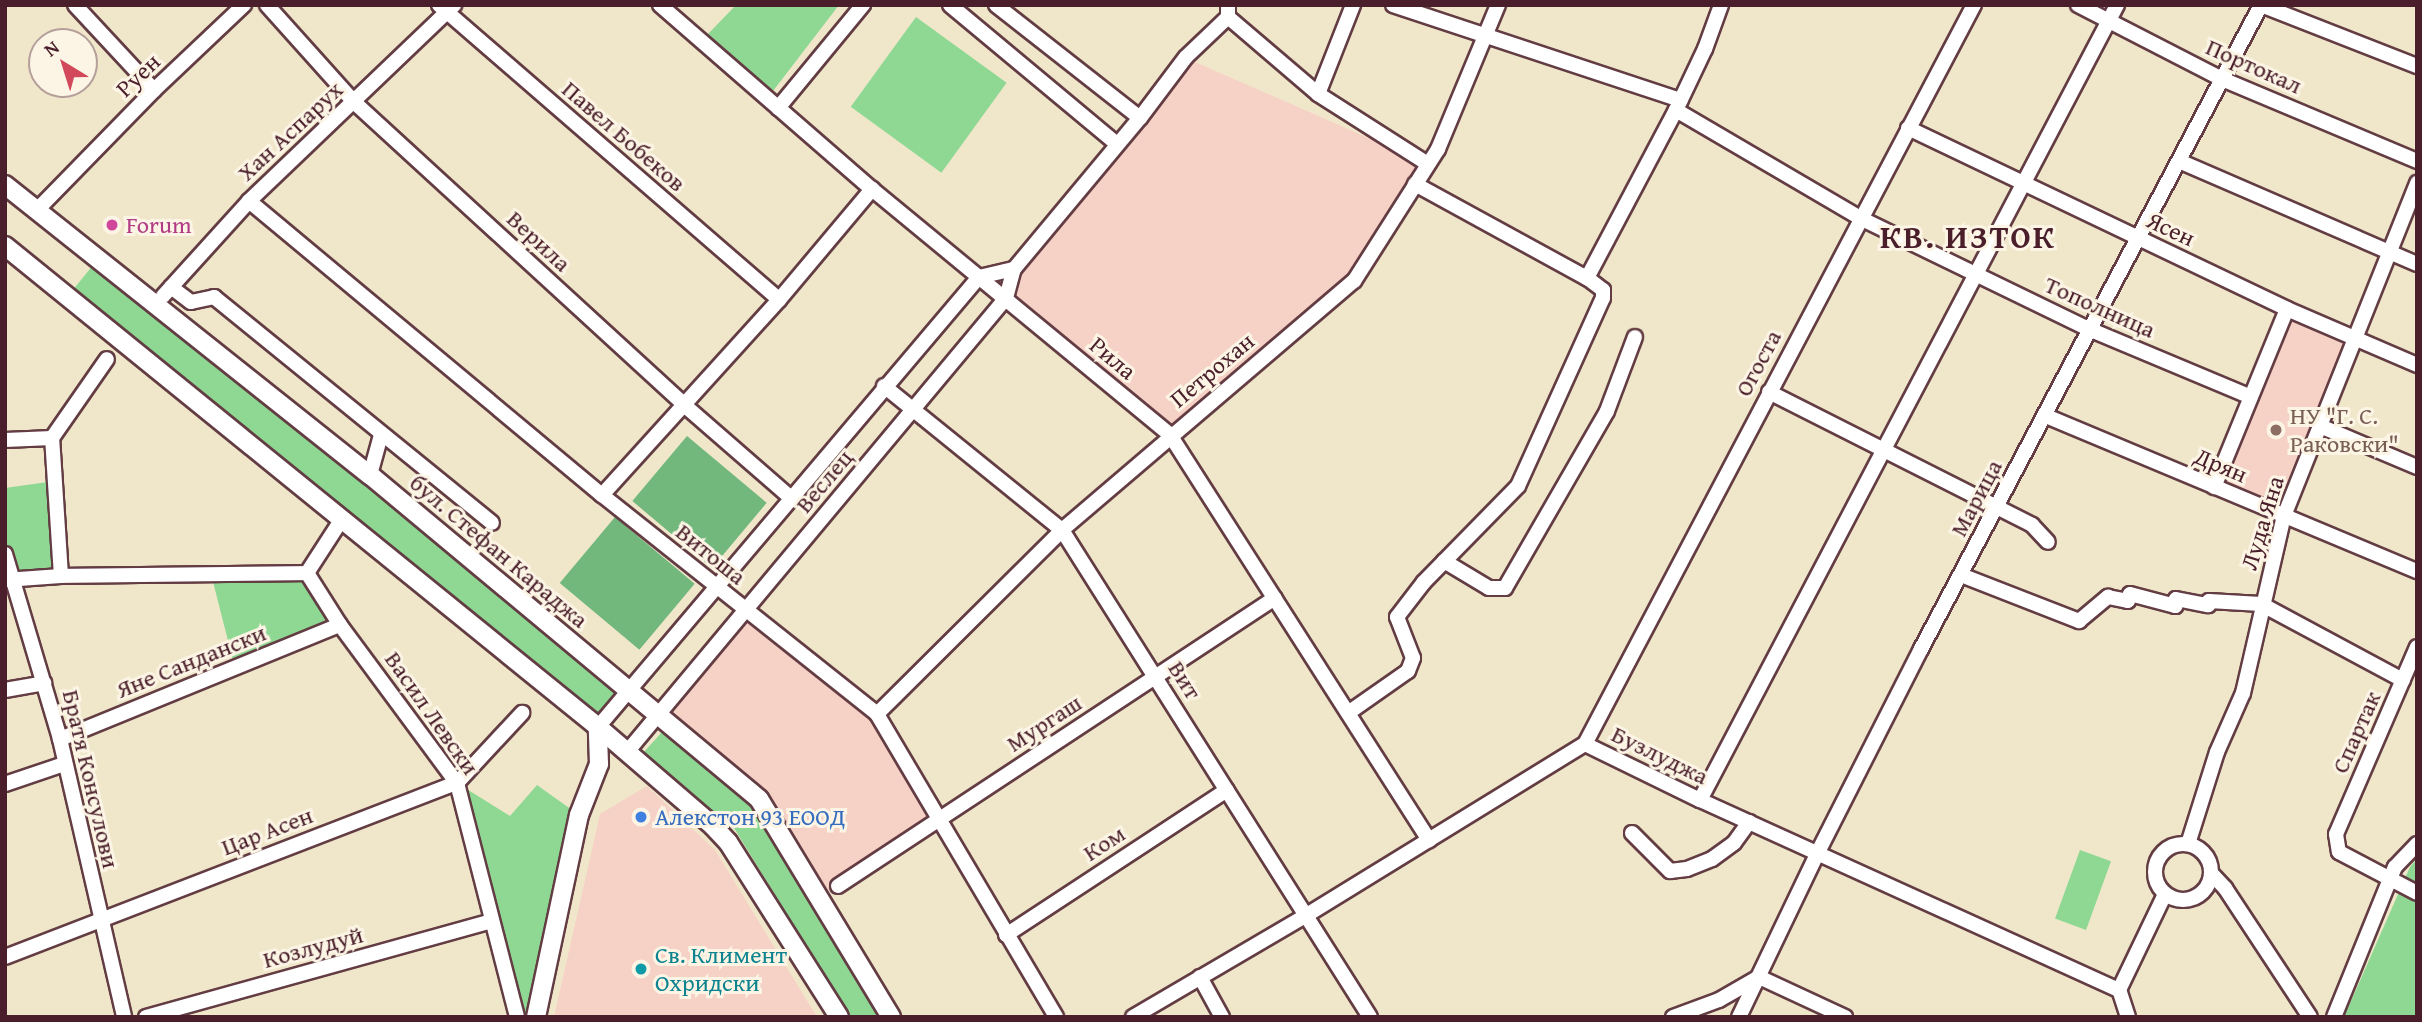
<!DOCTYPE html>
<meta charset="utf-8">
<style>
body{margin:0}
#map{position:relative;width:2422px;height:1022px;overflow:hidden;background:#f0e7cb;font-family:"Gentium Book Plus",serif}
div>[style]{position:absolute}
.built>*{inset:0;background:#f6d1c5;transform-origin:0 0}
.green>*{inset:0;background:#8ed893;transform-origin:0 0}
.forest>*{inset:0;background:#72b87d;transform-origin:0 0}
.roads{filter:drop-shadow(2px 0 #633d43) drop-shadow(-2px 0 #633d43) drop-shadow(0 2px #633d43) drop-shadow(0 -2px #633d43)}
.minor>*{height:14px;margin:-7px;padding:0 7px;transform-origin:7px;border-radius:7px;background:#fff}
.minor>.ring{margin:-7px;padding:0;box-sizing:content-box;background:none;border:14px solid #fff;border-radius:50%}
.tertiary>*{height:18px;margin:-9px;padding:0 9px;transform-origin:9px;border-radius:9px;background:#fff}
.dots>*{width:19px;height:19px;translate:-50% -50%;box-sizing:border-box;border:4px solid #fcf5e5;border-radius:50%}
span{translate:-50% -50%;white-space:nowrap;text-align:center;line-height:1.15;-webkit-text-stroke:6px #fcf5e5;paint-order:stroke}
.street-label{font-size:24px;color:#4a1f2b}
.hotel-label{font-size:24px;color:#b23c85}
.left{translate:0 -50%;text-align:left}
.education-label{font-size:24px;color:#785e54}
.shop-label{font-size:24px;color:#366cbe}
.culture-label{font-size:24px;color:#0d838f}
.district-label{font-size:32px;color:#4a1f2b;font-weight:700;letter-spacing:2px}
.frame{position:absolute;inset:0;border:7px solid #4a1f2b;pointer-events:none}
.north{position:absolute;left:28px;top:28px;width:70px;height:70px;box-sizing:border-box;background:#fcf5e5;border:2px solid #b59f9b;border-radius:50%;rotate:322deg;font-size:19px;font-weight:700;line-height:28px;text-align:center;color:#4a1f2b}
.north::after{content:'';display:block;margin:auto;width:24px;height:32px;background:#d1495b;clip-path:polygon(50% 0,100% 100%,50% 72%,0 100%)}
</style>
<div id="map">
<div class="built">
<div style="clip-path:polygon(1186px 58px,1428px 164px,1354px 281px,1170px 435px,1006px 298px,1081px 180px)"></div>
<div style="left:2286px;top:319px;width:64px;height:176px;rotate:21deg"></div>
<div style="clip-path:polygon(746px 611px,877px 714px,937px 819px,820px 898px,759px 799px,657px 717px)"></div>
<div style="clip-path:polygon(647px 786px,715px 850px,817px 1017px,554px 1017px,600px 814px)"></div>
</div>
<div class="green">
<div style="clip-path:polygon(736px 5px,839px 5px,773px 91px,708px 34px)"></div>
<div style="left:916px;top:17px;width:112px;height:111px;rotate:36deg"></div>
<div style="left:98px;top:259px;width:684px;height:49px;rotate:39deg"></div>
<div style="clip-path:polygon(55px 481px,61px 576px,13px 579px,5px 554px,5px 488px)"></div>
<div style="clip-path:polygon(307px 573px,340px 625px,235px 668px,211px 574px)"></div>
<div style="clip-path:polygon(663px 731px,756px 809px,884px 1017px,850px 1017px,734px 828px,642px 754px)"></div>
<div style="clip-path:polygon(457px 783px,510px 816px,537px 785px,579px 815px,536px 1017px,517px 1017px)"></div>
<div style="left:2080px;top:850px;width:33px;height:73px;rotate:20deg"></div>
<div style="clip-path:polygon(2417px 859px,2417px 1017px,2344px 1017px,2410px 867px)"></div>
</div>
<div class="forest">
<div style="left:687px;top:436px;width:104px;height:85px;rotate:40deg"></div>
<div style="left:615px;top:517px;width:104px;height:86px;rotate:40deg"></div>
</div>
<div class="roads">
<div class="minor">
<div style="left:75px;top:5px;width:116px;rotate:47.1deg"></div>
<div style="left:267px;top:5px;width:130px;rotate:48.1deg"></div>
<div style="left:354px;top:102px;width:447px;rotate:42.5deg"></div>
<div style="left:683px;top:404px;width:143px;rotate:41deg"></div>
<div style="left:439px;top:5px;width:450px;rotate:40.9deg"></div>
<div style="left:660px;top:5px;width:281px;rotate:41deg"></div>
<div style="left:872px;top:189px;width:386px;rotate:39.5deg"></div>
<div style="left:1170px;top:435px;width:481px;rotate:57.4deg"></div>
<div style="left:950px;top:5px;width:217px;rotate:39.8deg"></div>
<div style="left:996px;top:5px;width:183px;rotate:38.1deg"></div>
<div style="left:1393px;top:5px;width:303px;rotate:18.3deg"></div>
<div style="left:2078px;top:5px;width:162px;rotate:27.2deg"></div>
<div style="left:2222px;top:79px;width:212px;rotate:22.8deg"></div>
<div style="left:2261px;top:5px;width:168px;rotate:21.4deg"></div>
<div style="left:1228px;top:17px;width:118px;rotate:40.5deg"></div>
<div style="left:1318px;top:94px;width:130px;rotate:32.5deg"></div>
<div style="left:1318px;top:94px;width:96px;rotate:-68.5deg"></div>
<div style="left:778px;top:108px;width:134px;rotate:-50.5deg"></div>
<div style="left:1676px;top:110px;width:213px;rotate:30.4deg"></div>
<div style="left:1860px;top:218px;width:257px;rotate:25.9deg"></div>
<div style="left:2091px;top:330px;width:173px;rotate:22.7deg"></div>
<div style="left:1908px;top:128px;width:420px;rotate:25.5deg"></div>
<div style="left:2287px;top:309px;width:142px;rotate:23.3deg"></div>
<div style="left:2179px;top:161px;width:259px;rotate:23.4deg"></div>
<div style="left:1415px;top:184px;width:196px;rotate:28.7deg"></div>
<div style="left:249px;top:201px;width:459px;rotate:39.8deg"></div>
<div style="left:602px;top:495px;width:352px;rotate:38.5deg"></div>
<div style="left:877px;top:714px;width:352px;rotate:59.4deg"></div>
<div style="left:36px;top:211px;width:169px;rotate:-45.7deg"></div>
<div style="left:154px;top:90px;width:124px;rotate:-43.4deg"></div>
<div style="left:171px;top:287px;width:25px;rotate:37deg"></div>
<div style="left:191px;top:302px;width:24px;rotate:-12deg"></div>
<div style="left:214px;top:297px;width:358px;rotate:39.1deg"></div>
<div style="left:163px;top:296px;width:128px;rotate:-47.8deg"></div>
<div style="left:249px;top:201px;width:284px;rotate:-43.7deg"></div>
<div style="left:884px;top:386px;width:229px;rotate:39deg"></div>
<div style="left:1062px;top:530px;width:576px;rotate:57.69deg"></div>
<div style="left:1769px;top:392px;width:295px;rotate:26.8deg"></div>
<div style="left:2032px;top:525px;width:23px;rotate:47deg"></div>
<div style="left:2046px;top:416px;width:402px;rotate:22.7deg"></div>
<div style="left:2320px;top:426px;width:105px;rotate:22.9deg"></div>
<div style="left:5px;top:440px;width:47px;rotate:-2.4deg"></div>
<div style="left:370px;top:475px;width:41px;rotate:-74.6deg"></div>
<div style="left:2214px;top:487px;width:192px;rotate:-67.7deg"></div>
<div style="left:602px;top:495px;width:263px;rotate:-47.8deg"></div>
<div style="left:779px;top:300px;width:145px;rotate:-50deg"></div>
<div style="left:5px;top:554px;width:193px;rotate:73.4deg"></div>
<div style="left:60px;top:739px;width:285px;rotate:77deg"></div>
<div style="left:1444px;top:561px;width:52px;rotate:31deg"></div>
<div style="left:1489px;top:588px;width:16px"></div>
<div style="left:1505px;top:588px;width:204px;rotate:-60deg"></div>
<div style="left:1607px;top:411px;width:79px;rotate:-69.3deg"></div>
<div style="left:307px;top:573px;width:62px;rotate:57.6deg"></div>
<div style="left:340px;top:625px;width:197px;rotate:53.5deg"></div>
<div style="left:457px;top:783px;width:242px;rotate:75.6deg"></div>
<div style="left:1961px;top:575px;width:127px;rotate:21.3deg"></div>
<div style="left:2079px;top:621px;width:38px;rotate:-40deg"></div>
<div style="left:2108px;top:597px;width:20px;rotate:11deg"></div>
<div style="left:2128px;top:601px;width:7px;rotate:-74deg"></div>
<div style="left:2130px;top:594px;width:47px;rotate:14.9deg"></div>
<div style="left:2175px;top:606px;width:7px;rotate:-82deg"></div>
<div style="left:2176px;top:599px;width:33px;rotate:11deg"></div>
<div style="left:2208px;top:605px;width:4px;rotate:-76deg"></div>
<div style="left:2209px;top:601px;width:52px;rotate:3.3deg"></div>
<div style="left:2261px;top:604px;width:161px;rotate:28.2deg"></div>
<div style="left:61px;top:576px;width:138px;rotate:-93.7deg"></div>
<div style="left:52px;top:438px;width:96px;rotate:-55.2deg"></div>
<div style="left:5px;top:580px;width:56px;rotate:-4.1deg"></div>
<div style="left:61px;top:576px;width:246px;rotate:-0.7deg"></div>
<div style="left:307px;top:573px;width:64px;rotate:-57.1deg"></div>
<div style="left:2417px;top:647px;width:204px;rotate:113.4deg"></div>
<div style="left:2336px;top:834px;width:18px;rotate:81deg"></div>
<div style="left:2339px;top:852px;width:88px;rotate:27.7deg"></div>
<div style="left:5px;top:690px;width:40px;rotate:-10deg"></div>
<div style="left:1348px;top:713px;width:73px;rotate:-35deg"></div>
<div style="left:1408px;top:671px;width:14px;rotate:-69deg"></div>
<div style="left:1413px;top:658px;width:44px;rotate:-111.3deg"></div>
<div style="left:1397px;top:617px;width:44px;rotate:-52.4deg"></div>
<div style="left:1424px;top:582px;width:134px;rotate:-45.6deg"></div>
<div style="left:1518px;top:486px;width:206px;rotate:-65.7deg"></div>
<div style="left:1603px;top:298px;width:8px;rotate:-90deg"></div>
<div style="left:1603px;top:290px;width:20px;rotate:-143deg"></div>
<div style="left:1587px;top:278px;width:190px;rotate:-62.1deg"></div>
<div style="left:1676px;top:110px;width:68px;rotate:-64.6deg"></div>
<div style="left:1705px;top:49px;width:47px;rotate:-70deg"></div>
<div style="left:877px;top:714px;width:261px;rotate:-44.8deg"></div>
<div style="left:1062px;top:530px;width:384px;rotate:-40.5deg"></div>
<div style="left:1354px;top:281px;width:156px;rotate:-57.5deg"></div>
<div style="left:1438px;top:149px;width:156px;rotate:-67.4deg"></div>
<div style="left:598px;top:727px;width:590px;rotate:-49.75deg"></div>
<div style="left:979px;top:277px;width:36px;rotate:-13deg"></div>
<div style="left:60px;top:739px;width:302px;rotate:-22.2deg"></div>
<div style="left:1585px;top:744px;width:835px;rotate:-62.24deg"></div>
<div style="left:1585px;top:744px;width:128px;rotate:26deg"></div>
<div style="left:1700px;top:800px;width:460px;rotate:24.4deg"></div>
<div style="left:627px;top:752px;width:591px;rotate:-50.14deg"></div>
<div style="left:1006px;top:298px;width:30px;rotate:-75deg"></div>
<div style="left:1014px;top:269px;width:197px;rotate:-50.2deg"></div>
<div style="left:1140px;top:118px;width:76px;rotate:-53deg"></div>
<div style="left:1186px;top:57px;width:58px;rotate:-43.6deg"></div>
<div style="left:1228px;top:17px;width:12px;rotate:-90deg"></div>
<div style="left:5px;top:784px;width:62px;rotate:-18.7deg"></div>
<div style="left:1700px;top:800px;width:898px;rotate:-62.32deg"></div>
<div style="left:1632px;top:833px;width:54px;rotate:45deg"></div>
<div style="left:1670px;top:871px;width:17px;rotate:-7deg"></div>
<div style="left:1687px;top:869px;width:27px;rotate:-22deg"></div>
<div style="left:1712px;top:859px;width:27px;rotate:-36deg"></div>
<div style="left:1734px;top:843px;width:26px;rotate:-54deg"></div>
<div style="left:2188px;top:844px;width:96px;rotate:-72.5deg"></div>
<div style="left:2217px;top:752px;width:64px;rotate:-66.2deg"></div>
<div style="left:2243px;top:693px;width:182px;rotate:-77deg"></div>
<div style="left:2284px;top:516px;width:359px;rotate:-68.2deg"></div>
<div class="ring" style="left:2155px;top:844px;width:42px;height:42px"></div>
<div style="left:2211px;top:873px;width:21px;rotate:47deg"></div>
<div style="left:2225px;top:888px;width:154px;rotate:56.6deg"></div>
<div style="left:838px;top:886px;width:523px;rotate:-33.39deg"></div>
<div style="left:1006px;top:935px;width:264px;rotate:-33.3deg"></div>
<div style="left:5px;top:957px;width:484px;rotate:-21.1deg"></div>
<div style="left:457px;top:783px;width:96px;rotate:-47.1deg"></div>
<div style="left:1200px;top:977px;width:46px;rotate:61.2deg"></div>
<div style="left:146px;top:1017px;width:359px;rotate:-15.5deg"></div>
<div style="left:1133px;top:1017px;width:199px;rotate:-30.4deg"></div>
<div style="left:1305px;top:916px;width:329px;rotate:-31.6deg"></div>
<div style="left:1673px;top:1017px;width:49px;rotate:-20.3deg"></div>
<div style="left:1719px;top:1000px;width:46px;rotate:-29.9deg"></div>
<div style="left:1759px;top:977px;width:95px;rotate:24.9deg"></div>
<div style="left:1739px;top:1017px;width:183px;rotate:-64.4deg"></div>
<div style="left:1818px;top:852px;width:228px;rotate:-63.1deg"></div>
<div style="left:1921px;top:649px;width:728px;rotate:-62.17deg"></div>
<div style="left:2128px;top:1017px;width:28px;rotate:-108deg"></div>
<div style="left:2119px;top:990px;width:106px;rotate:-64.4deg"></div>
<div style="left:2334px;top:1017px;width:162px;rotate:-67.9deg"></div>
<div style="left:2395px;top:867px;width:32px;rotate:-46deg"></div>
</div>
<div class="tertiary">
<div style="left:5px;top:185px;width:466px;rotate:38.5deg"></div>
<div style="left:370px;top:475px;width:506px;rotate:39.79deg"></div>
<div style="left:759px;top:799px;width:255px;rotate:58.8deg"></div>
<div style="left:5px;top:246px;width:764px;rotate:39.05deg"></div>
<div style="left:598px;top:727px;width:152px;rotate:40.7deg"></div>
<div style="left:713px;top:826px;width:22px;rotate:47deg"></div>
<div style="left:728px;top:842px;width:207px;rotate:57.6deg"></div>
<div style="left:536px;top:1017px;width:207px;rotate:-78deg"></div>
<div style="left:579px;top:815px;width:55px;rotate:-68.6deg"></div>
<div style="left:599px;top:764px;width:37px;rotate:-92deg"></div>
</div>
</div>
<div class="dots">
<div style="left:112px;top:225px;background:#d1479c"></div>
<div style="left:2276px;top:430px;background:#8d6e63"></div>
<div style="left:641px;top:817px;background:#3f7fe0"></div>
<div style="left:641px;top:969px;background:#0f9aa8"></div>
</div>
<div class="street-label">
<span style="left:2254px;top:66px;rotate:24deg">Портокал</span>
<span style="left:138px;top:75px;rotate:-44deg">Руен</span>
<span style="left:290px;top:131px;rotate:-43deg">Хан Аспарух</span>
<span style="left:624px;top:136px;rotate:41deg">Павел Бобеков</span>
<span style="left:2171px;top:229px;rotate:25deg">Ясен</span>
<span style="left:539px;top:241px;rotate:43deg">Верила</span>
<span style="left:2100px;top:307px;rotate:24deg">Тополница</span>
<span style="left:1113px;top:358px;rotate:40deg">Рила</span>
<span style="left:1758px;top:363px;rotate:-62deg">Огоста</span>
<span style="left:1212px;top:370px;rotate:-40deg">Петрохан</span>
<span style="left:2221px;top:465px;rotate:23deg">Дрян</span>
<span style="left:824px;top:481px;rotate:-50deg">Веслец</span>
<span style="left:1976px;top:498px;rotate:-62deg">Марица</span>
<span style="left:2262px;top:523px;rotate:-73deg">Луда Яна</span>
<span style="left:499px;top:551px;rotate:40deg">бул. Стефан Караджа</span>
<span style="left:711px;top:554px;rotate:39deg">Витоша</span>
<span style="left:191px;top:661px;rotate:-22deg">Яне Сандански</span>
<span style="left:1185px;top:680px;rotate:58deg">Вит</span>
<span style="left:432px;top:713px;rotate:55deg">Васил Левски</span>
<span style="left:1044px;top:723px;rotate:-33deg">Мургаш</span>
<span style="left:2356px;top:732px;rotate:-66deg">Спартак</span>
<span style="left:1660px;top:755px;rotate:26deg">Бузлуджа</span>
<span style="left:91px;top:779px;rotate:77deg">Братя Консулови</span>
<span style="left:267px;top:831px;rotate:-21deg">Цар Асен</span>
<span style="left:1104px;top:843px;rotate:-33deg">Ком</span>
<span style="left:313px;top:947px;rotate:-15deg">Козлудуй</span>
</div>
<div class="hotel-label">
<span class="left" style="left:126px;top:225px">Forum</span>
</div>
<div class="education-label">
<span class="left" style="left:2290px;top:430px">НУ "Г. С.<br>Раковски"</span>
</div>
<div class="shop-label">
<span class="left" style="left:655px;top:817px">Алекстон 93 ЕООД</span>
</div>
<div class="culture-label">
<span class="left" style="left:655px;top:969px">Св. Климент<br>Охридски</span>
</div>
<div class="district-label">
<span style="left:1968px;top:237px">КВ. ИЗТОК</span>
</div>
<div class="frame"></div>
<div class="north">N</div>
</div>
